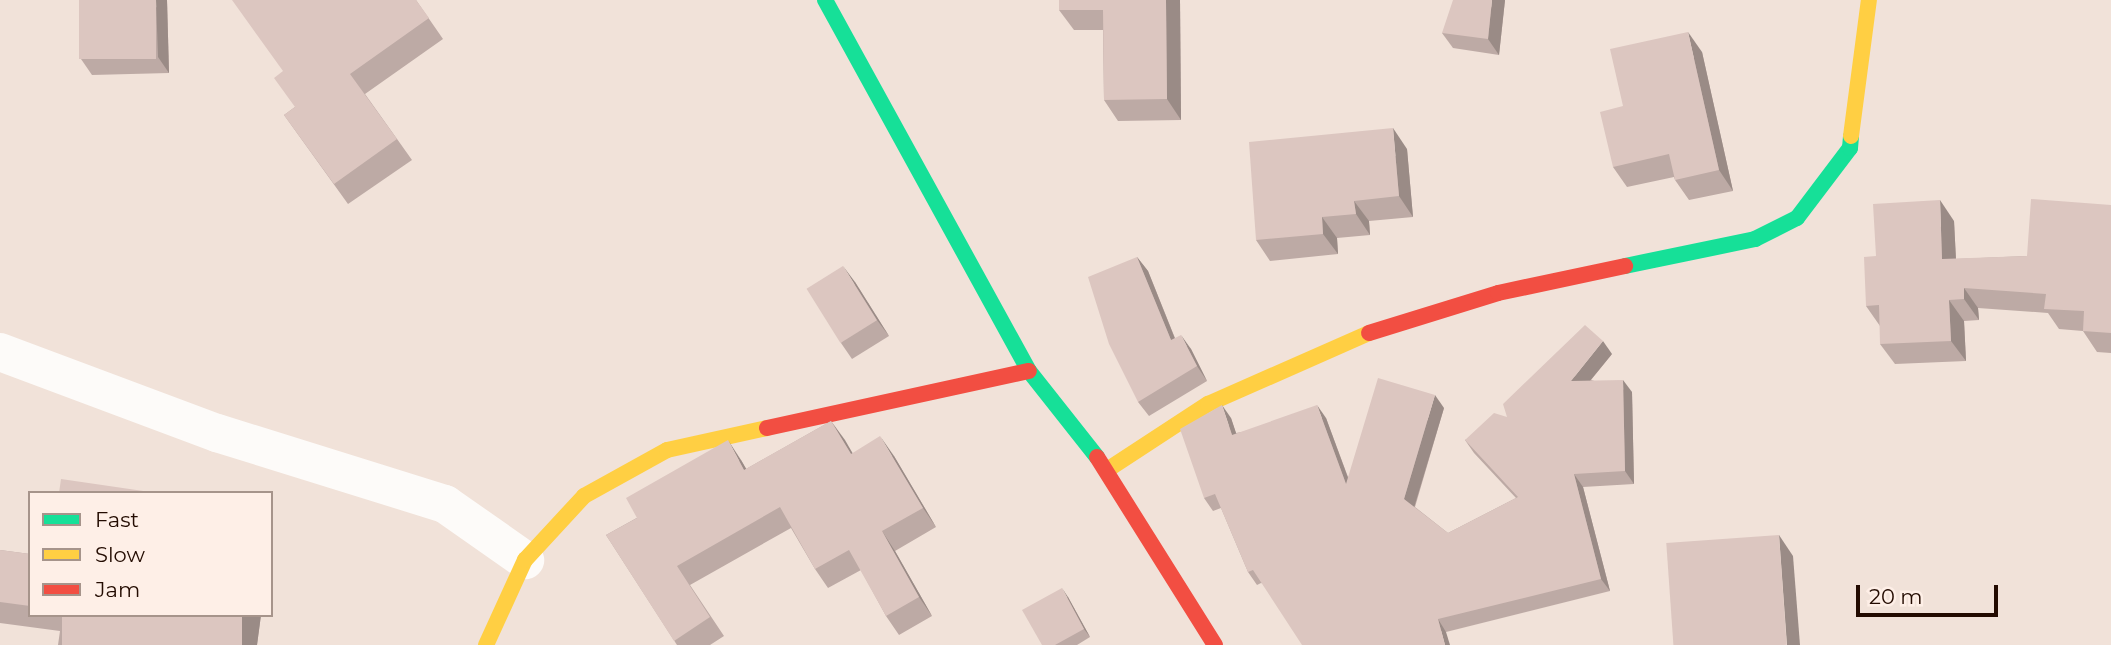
<!DOCTYPE html>
<style>
body{margin:0}
#map{position:relative;width:2111px;height:645px;overflow:hidden;background:#f1e2d9;font-family:Montserrat,sans-serif}
div>[style]{position:absolute}
.street>*{height:38px;margin:-19px;padding:0 19px;transform-origin:19px;border-radius:19px;background:#fdfbf9}
.fast>*{height:16px;margin:-8px;padding:0 8px;transform-origin:8px;border-radius:8px;background:#16e098}
.slow>*{height:16px;margin:-8px;padding:0 8px;transform-origin:8px;border-radius:8px;background:#ffcf43}
.jam>*{height:16px;margin:-8px;padding:0 8px;transform-origin:8px;border-radius:8px;background:#f24e42}
.wall>*{inset:0;background:#bdaaa5}
.shaded-wall>*{inset:0;background:#9a8b86}
.building>*{inset:0;background:#dcc6c0;transform-origin:0 0}
span{translate:-50% -50%;white-space:nowrap;text-align:center;line-height:1.15;-webkit-text-stroke:5px #feefe7;paint-order:stroke}
.legend{position:absolute;left:28px;top:491px;width:245px;height:126px;box-sizing:border-box;background:#feefe7;border:2px solid #a6948b;margin:0;padding:9px 12px;list-style:none;font-size:21px;color:#230b01}
.legend li{display:flex;align-items:center;gap:14px;height:35px}
.legend b{width:35px;border:2px solid #a6948b}
.scale{position:absolute;left:1856px;top:585px;width:142px;height:32px;box-sizing:border-box;border:4px solid #230b01;border-top:0;padding-left:9px;font-size:21px;line-height:24px;white-space:nowrap;color:#230b01;-webkit-text-stroke:5px #feefe7;paint-order:stroke}
</style>
<div id="map">
<div class="street">
<div style="left:0;top:352px;width:232px;rotate:20.5deg"></div>
<div style="left:217px;top:433px;width:239px;rotate:17.3deg"></div>
<div style="left:445px;top:504px;width:98px;rotate:35deg"></div>
</div>
<div class="fast">
<div style="left:825px;top:0;width:423px;rotate:61.2deg"></div>
<div style="left:1029px;top:371px;width:110px;rotate:51.7deg"></div>
<div style="left:1625px;top:266px;width:133px;rotate:-11.7deg"></div>
<div style="left:1755px;top:239px;width:47px;rotate:-26.6deg"></div>
<div style="left:1797px;top:218px;width:88px;rotate:-52.9deg"></div>
<div style="left:1850px;top:148px;width:12px;rotate:-85deg"></div>
</div>
<div class="slow">
<div style="left:1851px;top:136px;width:137px;rotate:-82.5deg"></div>
<div style="left:1107px;top:470px;width:121px;rotate:-33.2deg"></div>
<div style="left:1208px;top:404px;width:176px;rotate:-23.8deg"></div>
<div style="left:486px;top:645px;width:94px;rotate:-65.4deg"></div>
<div style="left:525px;top:560px;width:87px;rotate:-47.3deg"></div>
<div style="left:584px;top:496px;width:95px;rotate:-29deg"></div>
<div style="left:667px;top:450px;width:102px;rotate:-12.4deg"></div>
</div>
<div class="jam">
<div style="left:1369px;top:333px;width:135px;rotate:-17.2deg"></div>
<div style="left:1498px;top:293px;width:130px;rotate:-12deg"></div>
<div style="left:767px;top:428px;width:268px;rotate:-12.3deg"></div>
<div style="left:1097px;top:457px;width:222px;rotate:57.9deg"></div>
</div>
<div class="wall">
<div style="clip-path:polygon(167px 0,169px 73px,92px 75px,81px 59px)"></div>
<div style="clip-path:polygon(416px 0,443px 39px,365px 94px,412px 160px,348px 204px,284px 115px,295px 107px)"></div>
<div style="clip-path:polygon(1059px 0,1180px 0,1181px 120px,1118px 121px,1104px 100px,1103px 30px,1074px 30px,1059px 10px)"></div>
<div style="clip-path:polygon(1505px 0,1499px 55px,1453px 48px,1442px 33px)"></div>
<div style="clip-path:polygon(1702px 52px,1733px 191px,1689px 200px,1675px 180px,1674px 177px,1627px 187px,1613px 167px,1623px 106px)"></div>
<div style="clip-path:polygon(1407px 149px,1413px 217px,1369px 221px,1370px 235px,1337px 238px,1338px 254px,1270px 261px,1256px 240px)"></div>
<div style="clip-path:polygon(2111px 205px,2111px 353px,2097px 352px,2083px 331px,2059px 329px,2048px 313px,1978px 308px,1979px 320px,1964px 321px,1966px 361px,1895px 364px,1880px 344px,1880px 326px,1866px 306px,1876px 256px,1954px 221px,1956px 259px,2027px 256px)"></div>
<div style="clip-path:polygon(1137px 257px,1148px 271px,1175px 338px,1191px 349px,1207px 381px,1149px 416px,1138px 402px)"></div>
<div style="clip-path:polygon(855px 282px,889px 336px,852px 359px,841px 343px)"></div>
<div style="clip-path:polygon(1612px 354px,1591px 380px,1632px 392px,1634px 484px,1583px 487px,1610px 591px,1446px 632px,1261px 583px,1257px 585px,1248px 572px,1221px 508px,1213px 511px,1204px 498px,1231px 418px,1236px 433px,1326px 418px,1348px 477px,1444px 408px,1415px 507px,1448px 533px,1516px 498px,1474px 453px,1465px 440px,1507px 417px)"></div>
<div style="clip-path:polygon(831px 421px,852px 453px,894px 456px,936px 527px,895px 551px,932px 616px,899px 635px,886px 616px,861px 570px,828px 588px,815px 569px,791px 528px,690px 585px,724px 636px,710px 645px,677px 645px,606px 535px,741px 460px,746px 469px)"></div>
<div style="clip-path:polygon(0 550px,30px 554px,30px 615px,261px 615px,257px 645px,58px 645px,60px 631px,0 623px)"></div>
<div style="clip-path:polygon(1068px 597px,1090px 637px,1077px 645px,1042px 645px)"></div>
</div>
<div class="shaded-wall">
<div style="clip-path:polygon(156px 0,167px 0,169px 73px,158px 57px)"></div>
<div style="clip-path:polygon(1166px 0,1180px 0,1181px 120px,1167px 99px)"></div>
<div style="clip-path:polygon(1492px 0,1505px 0,1499px 55px,1488px 39px)"></div>
<div style="clip-path:polygon(1688px 32px,1702px 52px,1733px 191px,1719px 170px)"></div>
<div style="clip-path:polygon(1393px 128px,1407px 149px,1413px 217px,1399px 196px)"></div>
<div style="clip-path:polygon(1940px 200px,1954px 221px,1957px 280px,1942px 259px)"></div>
<div style="clip-path:polygon(1354px 201px,1369px 221px,1370px 235px,1356px 214px)"></div>
<div style="clip-path:polygon(1322px 217px,1337px 238px,1338px 254px,1323px 234px)"></div>
<div style="clip-path:polygon(1137px 257px,1148px 271px,1181px 354px,1171px 340px)"></div>
<div style="clip-path:polygon(843px 266px,855px 282px,889px 336px,877px 320px)"></div>
<div style="clip-path:polygon(1964px 288px,1978px 308px,1979px 320px,1964px 299px)"></div>
<div style="clip-path:polygon(1949px 300px,1964px 321px,1966px 361px,1951px 341px)"></div>
<div style="clip-path:polygon(1181px 335px,1191px 349px,1207px 381px,1197px 366px)"></div>
<div style="clip-path:polygon(1603px 341px,1612px 354px,1580px 393px,1571px 381px)"></div>
<div style="clip-path:polygon(1623px 380px,1632px 392px,1634px 484px,1625px 471px)"></div>
<div style="clip-path:polygon(1435px 395px,1444px 408px,1413px 511px,1404px 499px)"></div>
<div style="clip-path:polygon(1222px 405px,1231px 418px,1241px 448px,1232px 435px)"></div>
<div style="clip-path:polygon(1317px 405px,1326px 418px,1355px 497px,1346px 484px)"></div>
<div style="clip-path:polygon(831px 421px,845px 440px,864px 473px,851px 454px)"></div>
<div style="clip-path:polygon(880px 436px,894px 456px,936px 527px,923px 508px)"></div>
<div style="clip-path:polygon(728px 440px,741px 460px,758px 489px,744px 470px)"></div>
<div style="clip-path:polygon(1574px 474px,1583px 487px,1610px 591px,1601px 579px)"></div>
<div style="clip-path:polygon(882px 531px,895px 551px,932px 616px,919px 597px)"></div>
<div style="clip-path:polygon(1779px 535px,1793px 556px,1800px 645px,1787px 645px)"></div>
<div style="clip-path:polygon(1062px 588px,1068px 597px,1090px 637px,1084px 629px)"></div>
<div style="clip-path:polygon(242px 615px,261px 615px,257px 645px,237px 645px)"></div>
<div style="clip-path:polygon(1438px 619px,1446px 632px,1450px 645px,1445px 645px)"></div>
</div>
<div class="building">
<div style="left:79px;top:0;width:77px;height:59px"></div>
<div style="clip-path:polygon(232px 0,416px 0,429px 18px,350px 74px,397px 139px,334px 184px,284px 115px,295px 107px,274px 78px,283px 71px)"></div>
<div style="clip-path:polygon(1059px 0,1166px 0,1167px 99px,1104px 100px,1103px 10px,1059px 10px)"></div>
<div style="clip-path:polygon(1453px 0,1492px 0,1488px 39px,1442px 33px)"></div>
<div style="clip-path:polygon(1688px 32px,1719px 170px,1675px 180px,1669px 154px,1613px 167px,1600px 112px,1623px 106px,1610px 49px)"></div>
<div style="clip-path:polygon(1393px 128px,1399px 196px,1354px 201px,1356px 214px,1322px 217px,1323px 234px,1256px 240px,1249px 142px)"></div>
<div style="clip-path:polygon(2031px 199px,2111px 205px,2111px 333px,2083px 331px,2084px 311px,2044px 309px,2046px 294px,1964px 288px,1964px 299px,1949px 300px,1951px 341px,1880px 344px,1879px 305px,1866px 306px,1864px 257px,1876px 256px,1873px 204px,1940px 200px,1942px 259px,2027px 256px)"></div>
<div style="clip-path:polygon(1137px 257px,1171px 340px,1181px 335px,1197px 366px,1138px 402px,1109px 344px,1088px 277px)"></div>
<div style="left:843px;top:266px;width:64px;height:43px;rotate:58deg"></div>
<div style="clip-path:polygon(1585px 325px,1603px 341px,1571px 381px,1623px 380px,1625px 471px,1574px 474px,1601px 579px,1438px 619px,1445px 645px,1302px 645px,1253px 570px,1248px 572px,1215px 494px,1204px 498px,1180px 429px,1222px 405px,1232px 435px,1317px 405px,1346px 484px,1378px 378px,1435px 395px,1404px 499px,1448px 533px,1518px 497px,1465px 440px,1494px 413px,1507px 417px,1503px 404px)"></div>
<div style="clip-path:polygon(831px 421px,851px 454px,880px 436px,923px 508px,882px 531px,919px 597px,886px 616px,849px 550px,815px 569px,780px 507px,677px 566px,710px 617px,674px 641px,606px 535px,637px 518px,626px 498px,728px 440px,744px 470px)"></div>
<div style="clip-path:polygon(61px 479px,157px 493px,59px 493px)"></div>
<div style="left:1779px;top:535px;width:110px;height:113px;rotate:86deg"></div>
<div style="clip-path:polygon(0 550px,30px 554px,30px 606px,0 602px)"></div>
<div style="clip-path:polygon(1062px 588px,1084px 629px,1055px 645px,1042px 645px,1022px 610px)"></div>
<div style="left:62px;top:615px;width:180px;height:30px"></div>
</div>
<ul class="legend">
<li><b style="height:9px;background:#16e098"></b>Fast</li>
<li><b style="height:9px;background:#ffcf43"></b>Slow</li>
<li><b style="height:9px;background:#f24e42"></b>Jam</li>
</ul>
<div class="scale">20 m</div>
</div>
